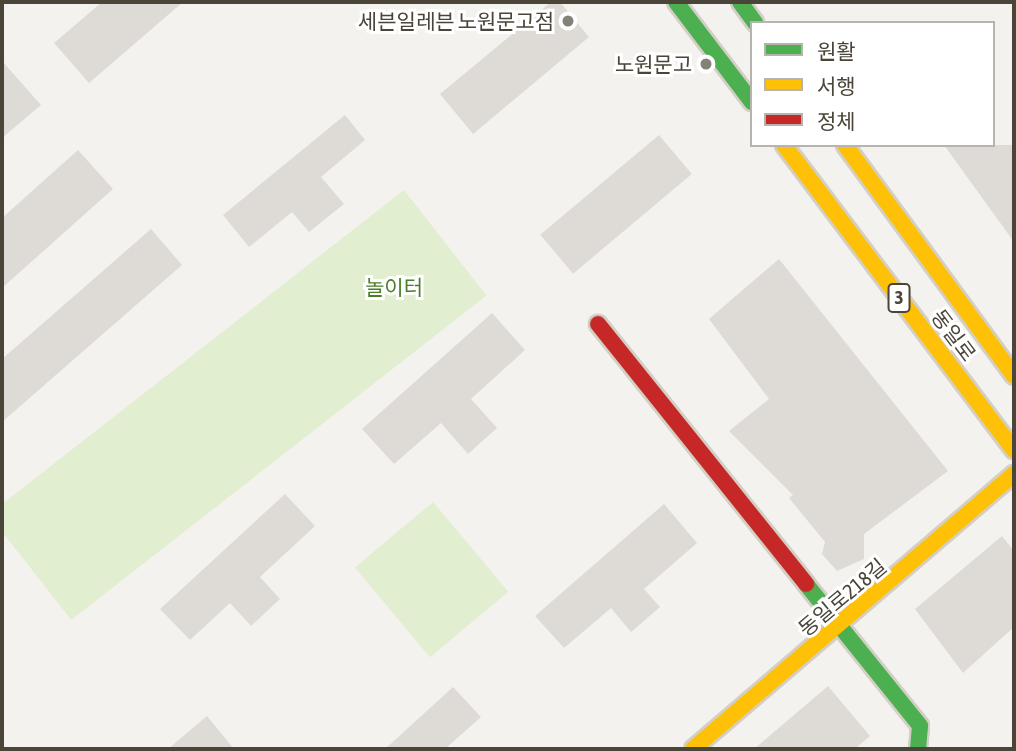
<!DOCTYPE html>
<meta charset="utf-8">
<style>
body{margin:0}
#map{position:relative;width:1016px;height:751px;overflow:hidden;background:#f4f2ee;font-family:"Asap Condensed","Noto Sans KR",sans-serif}
div>[style]{position:absolute}
.green>*{inset:0;background:#e1eecf;transform-origin:0 0}
.building>*{inset:0;background:#dedbd6;transform-origin:0 0}
.roads{filter:drop-shadow(2px 0 #d3cfc5) drop-shadow(-2px 0 #d3cfc5) drop-shadow(0 2px #d3cfc5) drop-shadow(0 -2px #d3cfc5)}
.fast>*{height:16px;margin:-8px;padding:0 8px;transform-origin:8px;border-radius:8px;background:#4caf50}
.slow>*{height:16px;margin:-8px;padding:0 8px;transform-origin:8px;border-radius:8px;background:#ffc107}
.jam>*{height:16px;margin:-8px;padding:0 8px;transform-origin:8px;border-radius:8px;background:#c62828}
.dots>*{width:19px;height:19px;translate:-50% -50%;box-sizing:border-box;border:4px solid #fff;border-radius:50%}
span{translate:-50% -50%;white-space:nowrap;text-align:center;line-height:1.15;-webkit-text-stroke:6px #fff;paint-order:stroke}
.shield-label span{padding:2px 5px;background:#fff;border:2px solid;border-radius:5px;-webkit-text-stroke-width:0}
.shield-label{font-size:19px;color:#4b4439;font-weight:700}
.poi-label{font-size:21px;color:#4b4439}
.right{translate:-100% -50%;text-align:right}
.park-label{font-size:21px;color:#4a7f2a}
.street-label{font-size:21px;color:#4b4439}
.frame{position:absolute;inset:0;border:4px solid #4b4439;pointer-events:none}
.legend{position:absolute;left:750px;top:21px;width:245px;height:126px;box-sizing:border-box;background:#fff;border:2px solid #b7b4b0;margin:0;padding:9px 12px;list-style:none;font-size:21px;color:#4b4439}
.legend li{display:flex;align-items:center;gap:14px;height:35px}
.legend b{width:35px;border:2px solid #b7b4b0}
</style>
<div id="map">
<div class="green">
<div style="left:404px;top:190px;width:134px;height:527px;rotate:52deg"></div>
<div style="left:433px;top:502px;width:117px;height:102px;rotate:50deg"></div>
</div>
<div class="building">
<div style="clip-path:polygon(102px 2px,183px 2px,89px 83px,54px 43px)"></div>
<div style="clip-path:polygon(551px 2px,560px 2px,589px 37px,473px 134px,440px 94px)"></div>
<div style="clip-path:polygon(2px 61px,41px 105px,2px 138px)"></div>
<div style="clip-path:polygon(345px 115px,365px 140px,321px 177px,344px 204px,309px 232px,292px 212px,249px 247px,223px 215px)"></div>
<div style="left:659px;top:135px;width:51px;height:155px;rotate:50deg"></div>
<div style="clip-path:polygon(944px 145px,1014px 145px,1014px 242px)"></div>
<div style="clip-path:polygon(78px 150px,113px 189px,2px 288px,2px 218px)"></div>
<div style="clip-path:polygon(151px 229px,182px 265px,2px 422px,2px 359px)"></div>
<div style="clip-path:polygon(779px 259px,948px 471px,864px 534px,864px 559px,837px 571px,822px 554px,825px 542px,789px 498px,793px 495px,729px 431px,769px 399px,709px 319px)"></div>
<div style="clip-path:polygon(492px 313px,525px 350px,471px 399px,497px 428px,468px 454px,441px 423px,394px 464px,362px 429px)"></div>
<div style="clip-path:polygon(285px 494px,315px 526px,260px 577px,280px 599px,251px 626px,230px 603px,190px 640px,160px 609px)"></div>
<div style="clip-path:polygon(664px 504px,697px 543px,644px 589px,660px 607px,631px 632px,611px 608px,564px 648px,535px 616px)"></div>
<div style="clip-path:polygon(1002px 536px,1014px 551px,1014px 627px,963px 673px,915px 609px)"></div>
<div style="clip-path:polygon(828px 686px,870px 736px,855px 749px,754px 749px)"></div>
<div style="clip-path:polygon(453px 687px,481px 717px,445px 749px,385px 749px)"></div>
<div style="clip-path:polygon(207px 716px,234px 749px,168px 749px)"></div>
</div>
<div class="roads">
<div class="fast">
<div style="left:676px;top:2px;width:126px;rotate:52.8deg"></div>
<div style="left:740px;top:2px;width:26px;rotate:54deg"></div>
<div style="left:806px;top:584px;width:182px;rotate:51.2deg"></div>
<div style="left:920px;top:726px;width:23px;rotate:95deg"></div>
</div>
<div class="slow">
<div style="left:784px;top:145px;width:382px;rotate:53deg"></div>
<div style="left:845px;top:145px;width:286px;rotate:53.8deg"></div>
<div style="left:693px;top:749px;width:423px;rotate:-40.6deg"></div>
</div>
<div class="jam">
<div style="left:598px;top:324px;width:333px;rotate:51.3deg"></div>
</div>
</div>
<div class="dots">
<div style="left:568px;top:21px;background:#868178"></div>
<div style="left:706px;top:64px;background:#868178"></div>
</div>
<div class="shield-label">
<span style="left:899px;top:298px">3</span>
</div>
<div class="poi-label">
<span class="right" style="left:554px;top:21px">세븐일레븐 노원문고점</span>
<span class="right" style="left:692px;top:64px">노원문고</span>
</div>
<div class="park-label">
<span style="left:394px;top:287px">놀이터</span>
</div>
<div class="street-label">
<span style="left:954px;top:335px;rotate:53deg">동일로</span>
<span style="left:842px;top:597px;rotate:-40deg">동일로218길</span>
</div>
<div class="frame"></div>
<ul class="legend">
<li><b style="height:9px;background:#4caf50"></b>원활</li>
<li><b style="height:9px;background:#ffc107"></b>서행</li>
<li><b style="height:9px;background:#c62828"></b>정체</li>
</ul>
</div>
